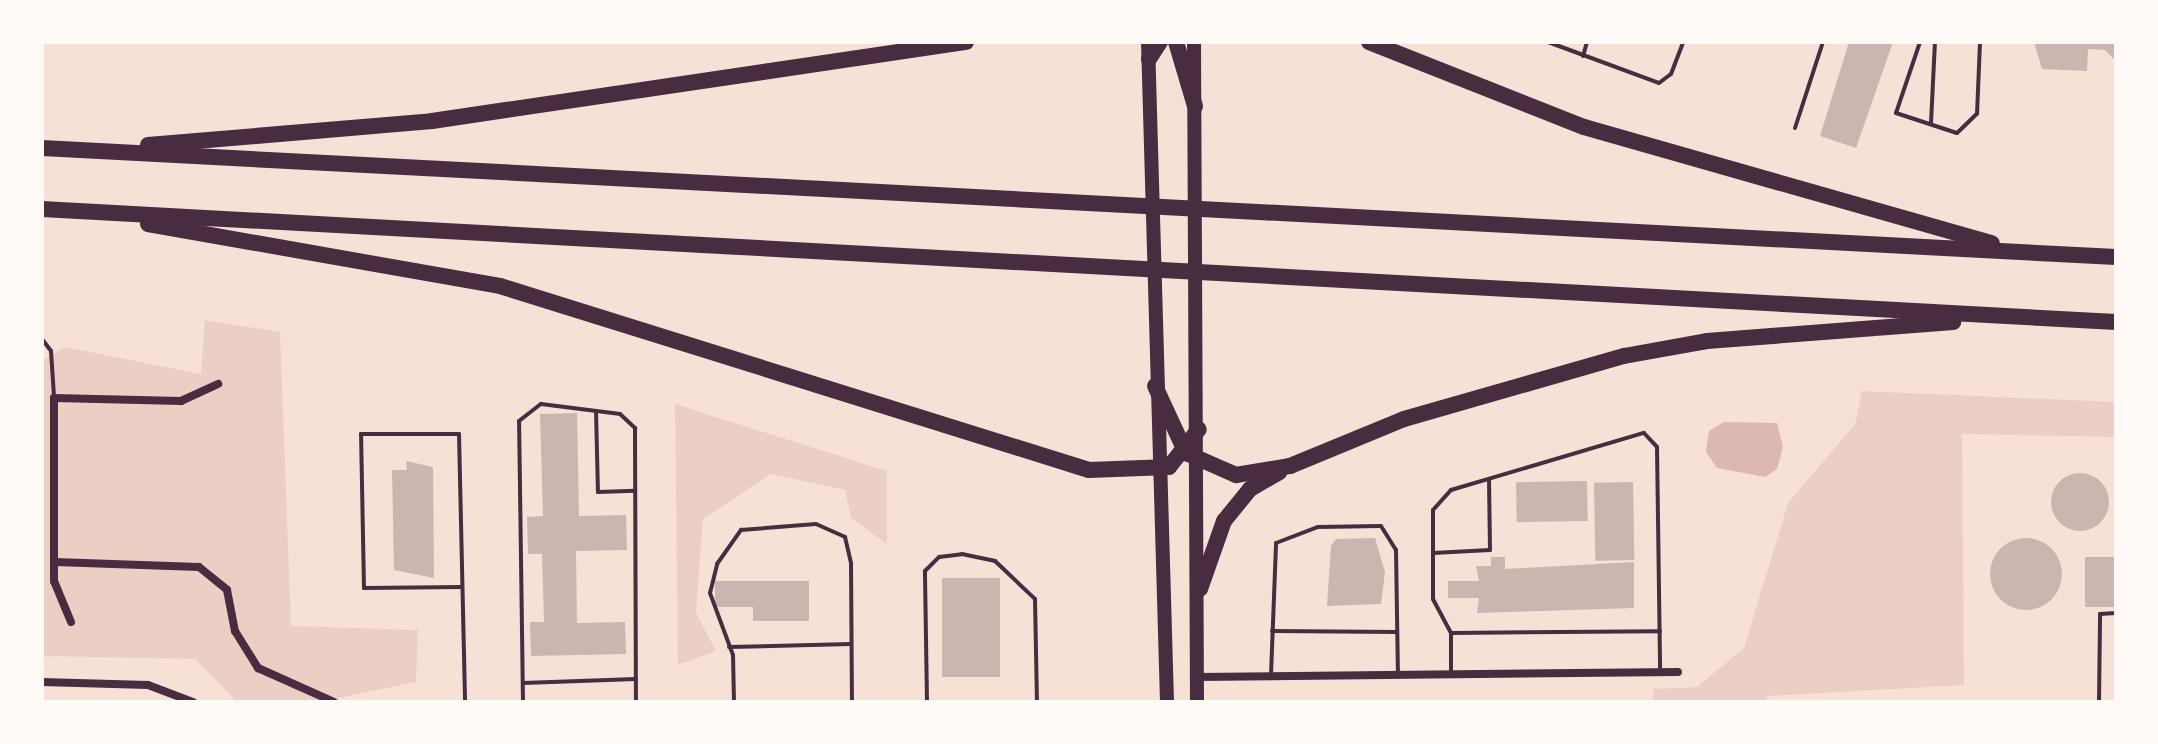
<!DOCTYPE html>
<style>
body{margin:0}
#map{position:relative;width:2158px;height:744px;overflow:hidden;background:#f7e1d7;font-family:Manrope,sans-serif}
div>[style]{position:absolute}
.green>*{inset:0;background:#ebcfc5}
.water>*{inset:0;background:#dcb8b0}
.building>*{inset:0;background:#ccb4b1;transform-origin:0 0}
.round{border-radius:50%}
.service>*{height:4px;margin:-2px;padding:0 2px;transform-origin:2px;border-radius:2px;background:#4a2c40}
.minor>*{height:8px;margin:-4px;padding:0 4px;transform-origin:4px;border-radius:4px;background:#4a2c40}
.primary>*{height:14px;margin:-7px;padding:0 7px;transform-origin:7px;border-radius:7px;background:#4a2c40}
.motorway>*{height:16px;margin:-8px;padding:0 8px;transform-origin:8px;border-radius:8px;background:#4a2c40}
span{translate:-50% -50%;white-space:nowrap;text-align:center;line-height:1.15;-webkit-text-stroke:6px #fffaf5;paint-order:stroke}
.frame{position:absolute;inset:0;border:44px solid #fffaf5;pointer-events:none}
</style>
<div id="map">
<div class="green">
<div style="clip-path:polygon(205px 320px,280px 332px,291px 626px,418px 630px,416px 682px,319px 702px,237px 702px,195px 659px,42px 656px,42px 361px,65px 347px,201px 374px)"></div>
<div style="clip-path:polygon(1862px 391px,2116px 402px,2116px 437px,1962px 434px,1964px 685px,1768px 696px,1764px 702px,1653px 702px,1653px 689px,1697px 687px,1744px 648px,1788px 503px,1855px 424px)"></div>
<div style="clip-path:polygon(675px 404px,887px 471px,887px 544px,851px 518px,845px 490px,771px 474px,703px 519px,696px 613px,716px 651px,678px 665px)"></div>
</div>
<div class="water">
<div style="clip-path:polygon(1724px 422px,1777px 423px,1783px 447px,1777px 469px,1765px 477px,1717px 468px,1706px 452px,1709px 431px)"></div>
</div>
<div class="building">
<div style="clip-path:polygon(1849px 42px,1893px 42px,1856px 148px,1820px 136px)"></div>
<div style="clip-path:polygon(2034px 42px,2116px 42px,2116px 61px,2105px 50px,2088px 49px,2087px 71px,2042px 69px)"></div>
<div style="clip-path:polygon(577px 413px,579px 516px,626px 515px,627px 550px,576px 551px,577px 623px,625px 622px,626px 654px,531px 656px,530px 622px,544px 622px,542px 554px,528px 554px,527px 517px,543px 516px,540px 414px)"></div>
<div style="clip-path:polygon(406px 461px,433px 467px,434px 578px,394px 570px,392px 470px,407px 470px)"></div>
<div class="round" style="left:2051px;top:473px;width:58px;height:58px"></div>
<div style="left:1587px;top:481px;width:40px;height:71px;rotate:89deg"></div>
<div style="left:1633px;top:482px;width:78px;height:39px;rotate:89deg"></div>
<div class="round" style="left:1990px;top:538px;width:72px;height:72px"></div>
<div style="clip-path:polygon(1375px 538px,1385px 572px,1381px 604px,1327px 606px,1331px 546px,1336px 539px)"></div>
<div style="clip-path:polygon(1491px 557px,1505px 557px,1505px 569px,1634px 562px,1634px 608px,1477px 613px,1479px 598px,1448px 598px,1448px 581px,1479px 581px,1476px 566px,1491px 566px)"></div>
<div style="left:2085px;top:557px;width:31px;height:50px"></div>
<div style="left:942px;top:578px;width:58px;height:99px"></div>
<div style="clip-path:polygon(715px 581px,809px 581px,809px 621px,753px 621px,753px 607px,715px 607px)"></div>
</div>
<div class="service">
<div style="left:1548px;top:42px;width:118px;rotate:20.3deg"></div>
<div style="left:1659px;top:83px;width:15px;rotate:-37deg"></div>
<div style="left:1671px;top:74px;width:34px;rotate:-69deg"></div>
<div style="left:1920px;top:42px;width:75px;rotate:108.7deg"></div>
<div style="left:1896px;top:113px;width:64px;rotate:18.2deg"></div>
<div style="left:1957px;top:133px;width:28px;rotate:-44deg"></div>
<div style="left:1977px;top:114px;width:72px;rotate:-87.6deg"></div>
<div style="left:1583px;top:56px;width:15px;rotate:-74deg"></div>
<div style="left:1931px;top:123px;width:81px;rotate:-87.2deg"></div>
<div style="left:1795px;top:128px;width:90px;rotate:-72deg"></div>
<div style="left:42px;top:339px;width:15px;rotate:53deg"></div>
<div style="left:51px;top:351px;width:45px;rotate:86.2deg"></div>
<div style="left:596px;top:411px;width:81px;rotate:88.6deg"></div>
<div style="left:598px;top:492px;width:37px;rotate:-2deg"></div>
<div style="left:1433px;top:553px;width:57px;rotate:-3deg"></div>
<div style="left:1490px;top:550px;width:69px;rotate:-90.8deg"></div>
<div style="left:462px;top:587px;width:98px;rotate:179.4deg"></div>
<div style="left:364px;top:588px;width:154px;rotate:-91.1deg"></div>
<div style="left:361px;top:434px;width:98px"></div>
<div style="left:459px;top:434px;width:268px;rotate:88.7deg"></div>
<div style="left:1272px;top:631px;width:125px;rotate:0.5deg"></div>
<div style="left:1451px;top:633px;width:209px;rotate:-0.5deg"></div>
<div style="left:729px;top:647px;width:122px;rotate:-1.4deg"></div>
<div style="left:1451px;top:674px;width:41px;rotate:-90deg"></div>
<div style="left:1451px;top:633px;width:38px;rotate:-118deg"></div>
<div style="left:1433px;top:599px;width:89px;rotate:-90deg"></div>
<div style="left:1433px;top:510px;width:27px;rotate:-48deg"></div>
<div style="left:1451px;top:490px;width:201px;rotate:-16.5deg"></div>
<div style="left:1644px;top:433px;width:19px;rotate:47deg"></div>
<div style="left:1657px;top:447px;width:225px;rotate:89.2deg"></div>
<div style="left:1271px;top:675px;width:132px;rotate:-87.8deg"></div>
<div style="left:1276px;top:543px;width:45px;rotate:-20.9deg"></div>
<div style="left:1318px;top:527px;width:63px;rotate:-0.9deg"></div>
<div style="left:1381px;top:526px;width:28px;rotate:58deg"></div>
<div style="left:1396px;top:550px;width:125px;rotate:89.1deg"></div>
<div style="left:523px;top:683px;width:113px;rotate:-2deg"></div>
<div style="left:523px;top:702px;width:281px;rotate:-90.8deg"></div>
<div style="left:519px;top:421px;width:28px;rotate:-38deg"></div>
<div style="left:541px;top:404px;width:80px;rotate:7.2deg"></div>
<div style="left:620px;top:414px;width:21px;rotate:43deg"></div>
<div style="left:635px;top:428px;width:274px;rotate:89.8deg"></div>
<div style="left:734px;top:702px;width:47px;rotate:-91.2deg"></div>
<div style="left:733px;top:655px;width:66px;rotate:-110.4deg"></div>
<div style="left:710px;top:593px;width:30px;rotate:-76deg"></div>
<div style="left:717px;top:564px;width:42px;rotate:-54.8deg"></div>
<div style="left:741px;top:530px;width:75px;rotate:-4.6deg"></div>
<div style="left:816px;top:524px;width:32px;rotate:24deg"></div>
<div style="left:845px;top:537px;width:27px;rotate:77deg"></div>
<div style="left:851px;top:563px;width:139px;rotate:89.6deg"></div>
<div style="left:927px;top:702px;width:131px;rotate:-90.9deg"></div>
<div style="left:925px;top:571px;width:20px;rotate:-45deg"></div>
<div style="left:939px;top:557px;width:23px;rotate:-7deg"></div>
<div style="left:962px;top:554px;width:34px;rotate:12deg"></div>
<div style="left:995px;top:561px;width:55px;rotate:43.5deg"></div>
<div style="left:1035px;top:599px;width:103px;rotate:88.9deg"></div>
<div style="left:2099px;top:702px;width:88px;rotate:-89.3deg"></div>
<div style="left:2100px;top:614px;width:16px;rotate:-4deg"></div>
</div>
<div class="minor">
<div style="left:55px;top:562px;width:144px;rotate:2deg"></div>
<div style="left:199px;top:567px;width:36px;rotate:39deg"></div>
<div style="left:227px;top:590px;width:42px;rotate:79deg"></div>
<div style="left:235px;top:631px;width:44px;rotate:58.1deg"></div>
<div style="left:258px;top:668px;width:83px;rotate:24.1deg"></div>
<div style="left:71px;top:622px;width:44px;rotate:-112.5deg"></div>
<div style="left:54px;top:581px;width:183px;rotate:-90deg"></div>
<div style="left:54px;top:398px;width:127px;rotate:1.4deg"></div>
<div style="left:181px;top:401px;width:41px;rotate:-24.7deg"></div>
<div style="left:1198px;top:677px;width:480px;rotate:-0.6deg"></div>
<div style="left:42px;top:682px;width:106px;rotate:1.6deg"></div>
<div style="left:148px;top:685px;width:48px;rotate:20.7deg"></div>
</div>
<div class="primary">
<div style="left:1148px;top:42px;width:660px;rotate:88.35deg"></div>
<div style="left:1194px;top:42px;width:660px;rotate:89.74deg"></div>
</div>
<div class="motorway">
<div style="left:1176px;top:42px;width:67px;rotate:73.5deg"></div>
<div style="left:1369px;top:42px;width:231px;rotate:21.6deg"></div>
<div style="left:1584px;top:127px;width:424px;rotate:15.9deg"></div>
<div style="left:1149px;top:59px;width:20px;rotate:-57deg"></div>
<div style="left:148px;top:145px;width:285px;rotate:-4.8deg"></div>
<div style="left:432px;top:121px;width:540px;rotate:-8.42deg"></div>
<div style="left:42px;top:148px;width:2077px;rotate:3.01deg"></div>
<div style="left:42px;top:209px;width:2077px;rotate:3.12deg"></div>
<div style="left:148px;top:224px;width:357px;rotate:10deg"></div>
<div style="left:500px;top:286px;width:617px;rotate:17.35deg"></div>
<div style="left:1089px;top:470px;width:80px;rotate:-2.1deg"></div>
<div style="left:1169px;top:467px;width:48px;rotate:-51.7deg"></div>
<div style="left:1155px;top:386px;width:74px;rotate:65.2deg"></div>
<div style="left:1186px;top:453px;width:55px;rotate:23.7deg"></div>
<div style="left:1236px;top:475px;width:55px;rotate:-9.5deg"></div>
<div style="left:1290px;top:466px;width:123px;rotate:-22.4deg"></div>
<div style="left:1404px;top:419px;width:229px;rotate:-16deg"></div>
<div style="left:1624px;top:356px;width:84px;rotate:-10.2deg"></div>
<div style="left:1707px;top:341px;width:247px;rotate:-4.4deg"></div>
<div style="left:1200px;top:589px;width:72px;rotate:-70.6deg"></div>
<div style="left:1224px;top:521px;width:41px;rotate:-50.9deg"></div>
<div style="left:1250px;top:489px;width:34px;rotate:-30deg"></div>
</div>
<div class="frame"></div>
</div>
